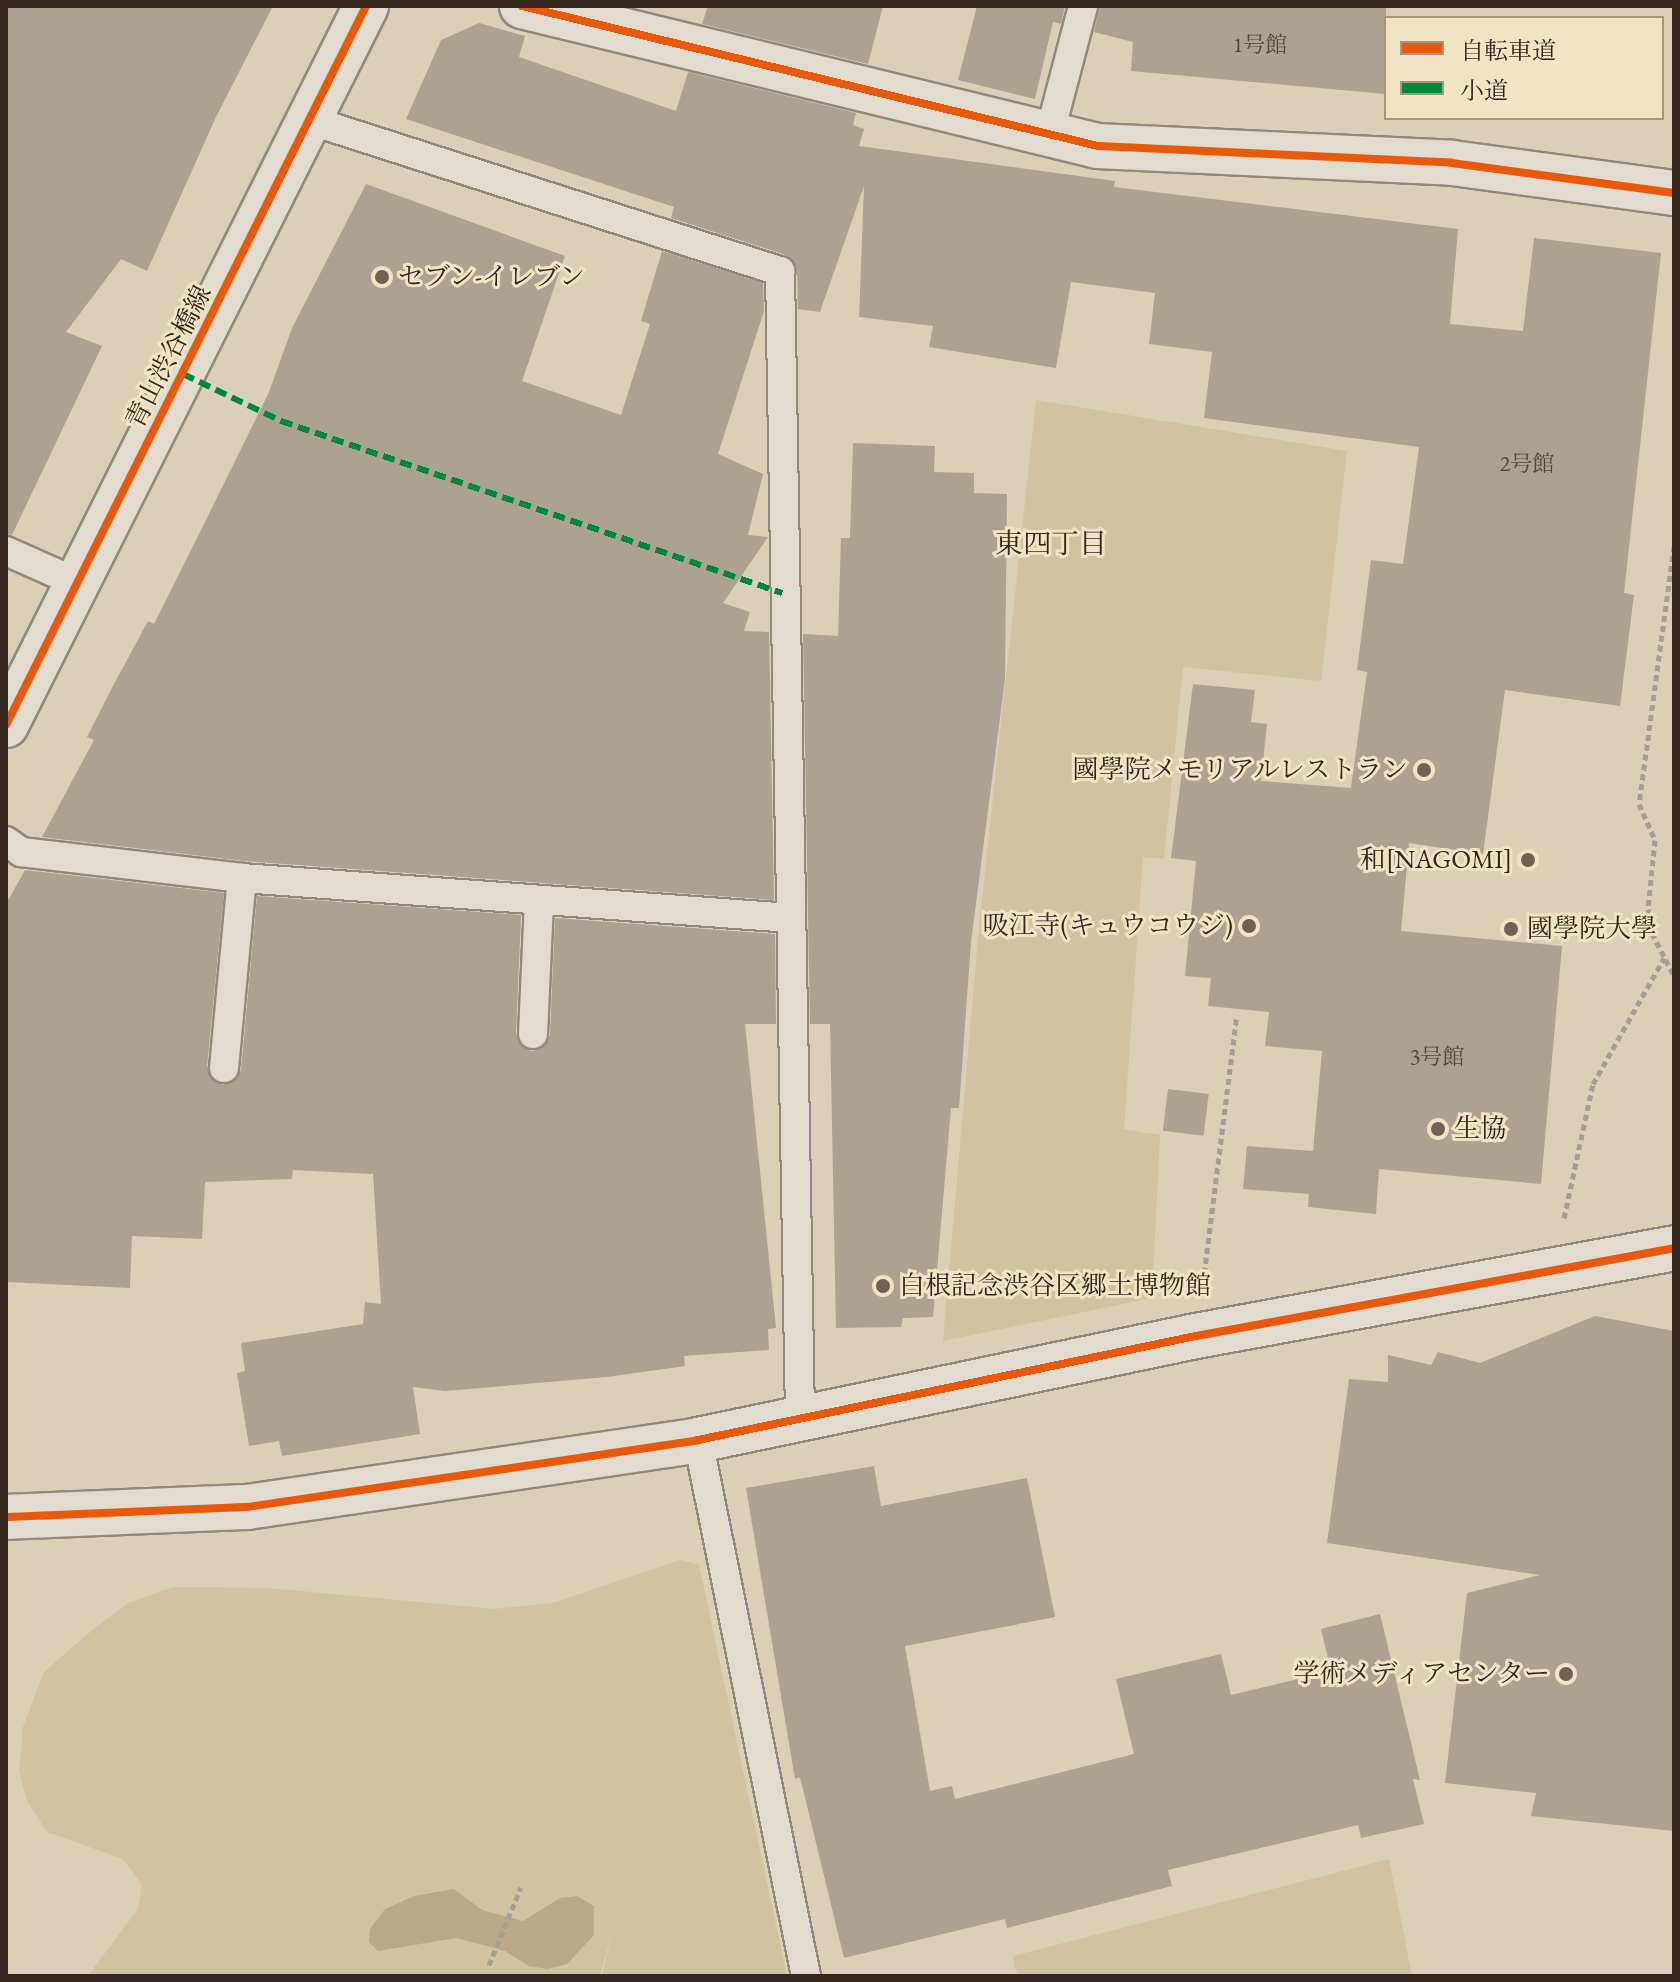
<!DOCTYPE html>
<meta charset="utf-8">
<style>
body{margin:0}
#map{position:relative;width:1680px;height:1982px;overflow:hidden;background:#dacfb7;font-family:"EB Garamond","Noto Serif JP",serif}
div>[style]{position:absolute}
.green>*{inset:0;background:#d1c2a2}
.water>*{inset:0;background:#b9a98c}
.building>*{inset:0;background:#aba292;transform-origin:0 0}
.path>*{height:5px;margin-top:-2.5px;transform-origin:0;background:repeating-linear-gradient(90deg,#a49e94 0 6px,transparent 0 10px)}
.roads{filter:drop-shadow(2px 0 #918a7b) drop-shadow(-2px 0 #918a7b) drop-shadow(0 2px #918a7b) drop-shadow(0 -2px #918a7b)}
.service>*{height:28px;margin:-14px;padding:0 14px;transform-origin:14px;border-radius:14px;background:#e2dcd0}
.tertiary>*{height:44px;margin:-22px;padding:0 22px;transform-origin:22px;border-radius:22px;background:#e2dcd0}
.quiet>*{height:6px;margin-top:-3px;transform-origin:0;background:repeating-linear-gradient(90deg,#00873e 0 12px,transparent 0 18px)}
.cycleway>*{height:8px;margin:-4px;padding:0 4px;transform-origin:4px;border-radius:4px;background:#e8590c}
.dots>*{width:22px;height:22px;translate:-50% -50%;box-sizing:border-box;border:4px solid #f1e3c6;border-radius:50%}
span{translate:-50% -50%;white-space:nowrap;text-align:center;line-height:1.15;-webkit-text-stroke:6px #f1e3c6;paint-order:stroke}
.number-label{font-size:22px;color:#51463b}
.number-label span{-webkit-text-stroke-width:0}
.poi-label{font-size:26px;color:#33271e}
.left{translate:0 -50%;text-align:left}
.right{translate:-100% -50%;text-align:right}
.street-label{font-size:26px;color:#33271e}
.neighbourhood-label{font-size:28px;color:#33271e}
.frame{position:absolute;inset:0;border:8px solid #33271e;pointer-events:none}
.legend{position:absolute;left:1384px;top:16px;width:280px;height:104px;box-sizing:border-box;background:#f1e3c6;border:2px solid #a59883;margin:0;padding:10px 14px;list-style:none;font-size:24px;color:#33271e}
.legend li{display:flex;align-items:center;gap:16px;height:40px}
.legend b{width:40px;border:2px solid #a59883}
</style>
<div id="map">
<div class="green">
<div style="clip-path:polygon(1036px 400px,1347px 451px,1321px 681px,1183px 667px,1164px 859px,1143px 857px,1124px 1129px,1160px 1135px,1152px 1298px,943px 1341px,979px 927px)"></div>
<div style="clip-path:polygon(680px 1560px,699px 1565px,787px 1976px,602px 1976px,613px 1929px,600px 1976px,88px 1976px,138px 1909px,142px 1885px,123px 1859px,47px 1832px,27px 1801px,19px 1771px,23px 1727px,44px 1672px,96px 1627px,129px 1603px,173px 1587px,268px 1588px,494px 1609px,553px 1603px)"></div>
<div style="clip-path:polygon(1389px 1859px,1412px 1976px,1019px 1976px,1015px 1968px,1013px 1956px)"></div>
</div>
<div class="water">
<div style="clip-path:polygon(454px 1889px,482px 1910px,523px 1921px,560px 1898px,577px 1896px,594px 1906px,594px 1935px,567px 1964px,547px 1969px,529px 1966px,505px 1951px,456px 1938px,378px 1951px,369px 1942px,370px 1929px,385px 1909px,414px 1896px)"></div>
</div>
<div class="building">
<div style="clip-path:polygon(6px 6px,273px 6px,216px 117px,147px 271px,121px 259px,66px 332px,102px 346px,12px 535px,6px 534px)"></div>
<div style="clip-path:polygon(708px 6px,883px 6px,868px 64px,702px 24px)"></div>
<div style="clip-path:polygon(977px 6px,1065px 6px,1061px 24px,1053px 22px,1035px 99px,958px 80px)"></div>
<div style="clip-path:polygon(1100px 6px,1386px 6px,1386px 94px,1131px 71px,1133px 42px,1094px 32px)"></div>
<div style="clip-path:polygon(479px 23px,525px 36px,519px 57px,676px 111px,688px 72px,856px 113px,853px 125px,864px 129px,859px 146px,1115px 181px,1114px 187px,1458px 229px,1450px 324px,1523px 331px,1534px 238px,1661px 253px,1624px 593px,1634px 595px,1620px 706px,1505px 690px,1483px 854px,1409px 843px,1401px 931px,1562px 946px,1541px 1184px,1379px 1169px,1376px 1214px,1308px 1207px,1309px 1194px,1243px 1189px,1247px 1146px,1313px 1151px,1322px 1051px,1265px 1046px,1269px 1012px,1208px 1006px,1211px 978px,1185px 976px,1196px 861px,1171px 858px,1193px 684px,1255px 690px,1251px 722px,1267px 724px,1261px 781px,1351px 788px,1367px 672px,1357px 670px,1371px 560px,1403px 564px,1419px 447px,1204px 418px,1212px 352px,1149px 344px,1155px 293px,1071px 282px,1056px 368px,929px 347px,933px 326px,859px 317px,864px 186px,820px 312px,798px 309px,797px 270px,786px 255px,671px 218px,674px 207px,406px 119px,441px 40px)"></div>
<div style="clip-path:polygon(366px 184px,565px 256px,522px 381px,621px 415px,650px 324px,641px 321px,662px 251px,763px 283px,764px 311px,718px 454px,763px 474px,748px 535px,768px 537px,723px 603px,750px 612px,744px 631px,769px 632px,774px 900px,244px 861px,42px 837px,94px 740px,87px 737px,113px 686px,148px 621px,154px 624px,200px 532px,269px 392px,292px 328px)"></div>
<div style="clip-path:polygon(853px 443px,935px 446px,934px 472px,974px 473px,974px 493px,1007px 494px,1005px 679px,971px 942px,959px 1108px,951px 1108px,933px 1317px,903px 1318px,901px 1327px,836px 1328px,830px 1024px,810px 1024px,803px 634px,838px 636px,841px 538px,850px 538px)"></div>
<div style="clip-path:polygon(25px 870px,224px 893px,207px 1066px,214px 1081px,223px 1085px,237px 1078px,241px 1070px,257px 896px,521px 915px,516px 1033px,518px 1042px,531px 1051px,541px 1049px,550px 1035px,555px 918px,775px 934px,776px 1024px,745px 1024px,776px 1328px,768px 1329px,769px 1350px,684px 1356px,685px 1366px,607px 1377px,445px 1391px,413px 1387px,420px 1434px,282px 1456px,279px 1441px,249px 1446px,237px 1373px,245px 1371px,241px 1343px,363px 1324px,365px 1302px,381px 1304px,373px 1174px,293px 1170px,292px 1179px,205px 1182px,202px 1239px,132px 1236px,130px 1288px,6px 1282px,6px 904px)"></div>
<div style="left:1168px;top:1089px;width:41px;height:42px;rotate:7deg"></div>
<div style="clip-path:polygon(1595px 1316px,1674px 1331px,1674px 1831px,1531px 1816px,1536px 1793px,1445px 1783px,1467px 1593px,1540px 1575px,1327px 1543px,1349px 1379px,1388px 1382px,1388px 1355px,1431px 1365px,1438px 1352px,1480px 1363px)"></div>
<div style="clip-path:polygon(874px 1466px,881px 1506px,1027px 1478px,1055px 1617px,905px 1646px,930px 1791px,952px 1786px,955px 1799px,1134px 1754px,1116px 1679px,1221px 1654px,1231px 1695px,1331px 1671px,1321px 1629px,1380px 1614px,1420px 1780px,1413px 1779px,1424px 1824px,1361px 1838px,1358px 1825px,1168px 1870px,1172px 1886px,1070px 1912px,1007px 1928px,1005px 1919px,844px 1958px,800px 1777px,795px 1779px,746px 1488px)"></div>
</div>
<div class="path">
<div style="left:1674px;top:546px;width:260px;rotate:97.7deg"></div>
<div style="left:1639px;top:804px;width:39px;rotate:66deg"></div>
<div style="left:1655px;top:840px;width:69px;rotate:95.8deg"></div>
<div style="left:1648px;top:909px;width:24px;rotate:81deg"></div>
<div style="left:1652px;top:933px;width:48px;rotate:62.9deg"></div>
<div style="left:1564px;top:1218px;width:137px;rotate:-77.8deg"></div>
<div style="left:1593px;top:1084px;width:145px;rotate:-60.6deg"></div>
<div style="left:1203px;top:1283px;width:270px;rotate:-82.8deg"></div>
<div style="left:489px;top:1965px;width:84px;rotate:-67.7deg"></div>
</div>
<div class="roads">
<div class="service">
<div style="left:309px;top:120px;width:495px;rotate:17.8deg"></div>
<div style="left:780px;top:271px;width:1149px;rotate:89deg"></div>
<div style="left:1049px;top:136px;width:134px;rotate:-75.3deg"></div>
<div style="left:6px;top:551px;width:79px;rotate:24deg"></div>
<div style="left:6px;top:841px;width:19px;rotate:36deg"></div>
<div style="left:21px;top:852px;width:223px;rotate:6.7deg"></div>
<div style="left:242px;top:878px;width:550px;rotate:4.17deg"></div>
<div style="left:533px;top:1034px;width:134px;rotate:-87.4deg"></div>
<div style="left:224px;top:1068px;width:191px;rotate:-84.6deg"></div>
<div style="left:698px;top:1440px;width:547px;rotate:78.61deg"></div>
</div>
<div class="tertiary">
<div style="left:522px;top:6px;width:593px;rotate:13.66deg"></div>
<div style="left:1098px;top:146px;width:354px;rotate:2.7deg"></div>
<div style="left:1452px;top:163px;width:224px;rotate:7.7deg"></div>
<div style="left:6px;top:725px;width:804px;rotate:-63.4deg"></div>
<div style="left:6px;top:1517px;width:241px;rotate:-2.4deg"></div>
<div style="left:247px;top:1507px;width:456px;rotate:-8.4deg"></div>
<div style="left:698px;top:1440px;width:509px;rotate:-11.8deg"></div>
<div style="left:1196px;top:1336px;width:486px;rotate:-10.4deg"></div>
</div>
</div>
<div class="quiet">
<div style="left:183px;top:374px;width:109px;rotate:25.6deg"></div>
<div style="left:281px;top:421px;width:530px;rotate:18.95deg"></div>
</div>
<div class="cycleway">
<div style="left:522px;top:6px;width:593px;rotate:13.66deg"></div>
<div style="left:1098px;top:146px;width:354px;rotate:2.7deg"></div>
<div style="left:1452px;top:163px;width:224px;rotate:7.7deg"></div>
<div style="left:6px;top:725px;width:804px;rotate:-63.4deg"></div>
<div style="left:6px;top:1517px;width:241px;rotate:-2.4deg"></div>
<div style="left:247px;top:1507px;width:456px;rotate:-8.4deg"></div>
<div style="left:698px;top:1440px;width:509px;rotate:-11.8deg"></div>
<div style="left:1196px;top:1336px;width:486px;rotate:-10.4deg"></div>
</div>
<div class="dots">
<div style="left:382px;top:277px;background:#6d6254"></div>
<div style="left:1424px;top:770px;background:#6d6254"></div>
<div style="left:1528px;top:860px;background:#6d6254"></div>
<div style="left:1249px;top:926px;background:#6d6254"></div>
<div style="left:1511px;top:929px;background:#6d6254"></div>
<div style="left:1438px;top:1129px;background:#6d6254"></div>
<div style="left:883px;top:1286px;background:#6d6254"></div>
<div style="left:1566px;top:1674px;background:#6d6254"></div>
</div>
<div class="number-label">
<span style="left:1260px;top:45px">1号館</span>
<span style="left:1527px;top:464px">2号館</span>
<span style="left:1437px;top:1057px">3号館</span>
</div>
<div class="poi-label">
<span class="left" style="left:398px;top:277px">セブン-イレブン</span>
<span class="right" style="left:1408px;top:770px">國學院メモリアルレストラン</span>
<span class="right" style="left:1512px;top:860px">和[NAGOMI]</span>
<span class="right" style="left:1233px;top:926px">吸江寺(キュウコウジ)</span>
<span class="left" style="left:1527px;top:929px">國學院大學</span>
<span class="left" style="left:1454px;top:1129px">生協</span>
<span class="left" style="left:899px;top:1286px">白根記念渋谷区郷土博物館</span>
<span class="right" style="left:1550px;top:1674px">学術メディアセンター</span>
</div>
<div class="street-label">
<span style="left:169px;top:357px;rotate:-63deg">青山渋谷橋線</span>
</div>
<div class="neighbourhood-label">
<span style="left:1051px;top:543px">東四丁目</span>
</div>
<div class="frame"></div>
<ul class="legend">
<li><b style="height:10px;background:#e8590c"></b>自転車道</li>
<li><b style="height:10px;background:#00873e"></b>小道</li>
</ul>
</div>
